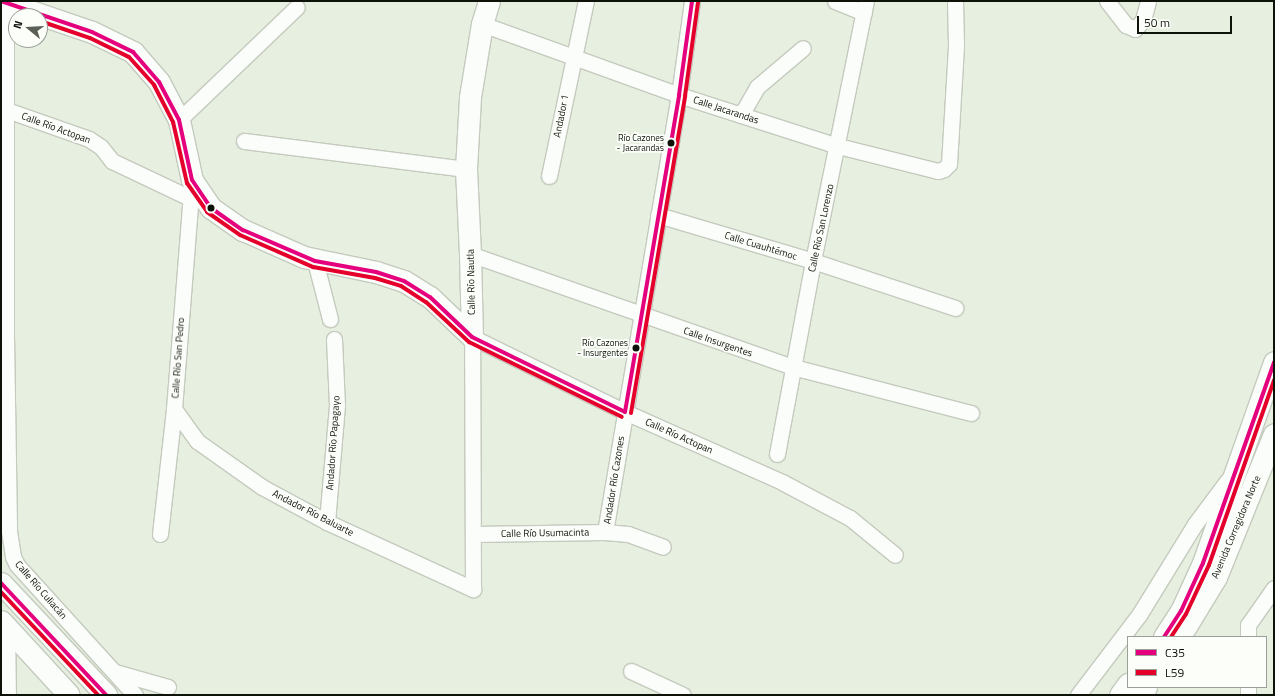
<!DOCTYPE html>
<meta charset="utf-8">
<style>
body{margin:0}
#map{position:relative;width:1275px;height:696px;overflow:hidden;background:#e7f0e0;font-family:"Titillium Web",sans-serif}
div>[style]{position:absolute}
.roads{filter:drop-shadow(1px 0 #c4cabe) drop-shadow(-1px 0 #c4cabe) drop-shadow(0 1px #c4cabe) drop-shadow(0 -1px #c4cabe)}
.street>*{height:15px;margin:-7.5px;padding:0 7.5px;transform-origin:7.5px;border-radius:7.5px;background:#fbfdfa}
.secondary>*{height:21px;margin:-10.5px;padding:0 10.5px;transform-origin:10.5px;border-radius:10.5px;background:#fbfdfa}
.bus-1>*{height:4px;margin:-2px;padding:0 2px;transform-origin:2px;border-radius:2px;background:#e5007d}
.bus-2>*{height:4px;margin:-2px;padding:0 2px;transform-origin:2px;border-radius:2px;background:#e4002b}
.dots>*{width:11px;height:11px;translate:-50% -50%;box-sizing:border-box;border:2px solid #fbfef9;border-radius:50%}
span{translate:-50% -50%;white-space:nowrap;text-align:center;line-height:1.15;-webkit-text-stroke:3.5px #fbfef9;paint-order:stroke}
.bus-label{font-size:9px;color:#0e130a}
.right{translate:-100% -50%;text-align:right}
.street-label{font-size:10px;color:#0e130a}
.frame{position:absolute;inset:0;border:2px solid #0e130a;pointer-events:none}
.legend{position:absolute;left:1127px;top:636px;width:140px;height:52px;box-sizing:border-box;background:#fbfef9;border:1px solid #9ca099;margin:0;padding:5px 7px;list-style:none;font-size:12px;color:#0e130a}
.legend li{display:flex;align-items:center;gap:8px;height:20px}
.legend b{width:20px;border:1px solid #9ca099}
.north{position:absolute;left:8px;top:8px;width:40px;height:40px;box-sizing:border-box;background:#fbfef9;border:1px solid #9ca099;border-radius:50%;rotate:288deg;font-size:11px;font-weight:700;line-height:16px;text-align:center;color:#0e130a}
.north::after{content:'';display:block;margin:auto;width:14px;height:18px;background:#5a6055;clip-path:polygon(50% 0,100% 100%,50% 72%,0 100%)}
.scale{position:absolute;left:1137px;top:16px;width:95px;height:18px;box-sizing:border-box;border:2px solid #0e130a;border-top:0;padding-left:5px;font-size:12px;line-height:14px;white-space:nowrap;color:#0e130a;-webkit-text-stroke:3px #fbfef9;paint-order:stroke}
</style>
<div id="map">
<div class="roads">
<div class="street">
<div style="left:835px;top:1px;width:31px;rotate:22deg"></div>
<div style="left:1107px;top:1px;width:31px;rotate:52deg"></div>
<div style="left:1126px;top:25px;width:10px;rotate:24deg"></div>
<div style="left:1135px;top:29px;width:12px;rotate:-48deg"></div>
<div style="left:1143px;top:20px;width:20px;rotate:-75deg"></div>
<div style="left:6px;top:4px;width:331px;rotate:90deg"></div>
<div style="left:6px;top:335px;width:196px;rotate:89.1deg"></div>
<div style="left:9px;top:531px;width:26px;rotate:81deg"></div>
<div style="left:13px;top:557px;width:9px;rotate:63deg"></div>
<div style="left:17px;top:565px;width:176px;rotate:47.8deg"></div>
<div style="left:482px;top:24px;width:209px;rotate:19.8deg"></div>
<div style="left:679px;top:95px;width:167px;rotate:17.8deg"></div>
<div style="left:838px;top:146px;width:103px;rotate:14deg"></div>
<div style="left:938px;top:171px;width:6px;rotate:-18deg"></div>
<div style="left:944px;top:169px;width:7px;rotate:-45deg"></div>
<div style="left:949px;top:164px;width:119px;rotate:-86.6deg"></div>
<div style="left:956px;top:45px;width:44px;rotate:-91.3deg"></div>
<div style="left:1px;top:108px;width:93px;rotate:19.4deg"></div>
<div style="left:89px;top:139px;width:14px;rotate:34deg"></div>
<div style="left:101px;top:147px;width:18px;rotate:52deg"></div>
<div style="left:112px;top:161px;width:86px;rotate:25.4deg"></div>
<div style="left:741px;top:115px;width:32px;rotate:-60deg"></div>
<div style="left:757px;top:87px;width:60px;rotate:-40.3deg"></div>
<div style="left:179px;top:120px;width:163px;rotate:-43.8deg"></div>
<div style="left:244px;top:141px;width:224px;rotate:7.2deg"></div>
<div style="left:549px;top:176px;width:179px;rotate:-78.1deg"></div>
<div style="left:658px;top:215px;width:162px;rotate:16.5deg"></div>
<div style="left:813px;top:261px;width:150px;rotate:18.3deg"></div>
<div style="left:470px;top:254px;width:342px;rotate:19.3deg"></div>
<div style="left:793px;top:367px;width:184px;rotate:14.5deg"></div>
<div style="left:315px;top:261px;width:60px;rotate:75.5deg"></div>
<div style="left:174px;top:409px;width:39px;rotate:54deg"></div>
<div style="left:197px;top:441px;width:80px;rotate:35.3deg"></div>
<div style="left:262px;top:487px;width:74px;rotate:28.3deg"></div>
<div style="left:327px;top:522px;width:161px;rotate:24.7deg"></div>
<div style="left:473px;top:589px;width:252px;rotate:-90.2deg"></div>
<div style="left:472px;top:337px;width:170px;rotate:26.1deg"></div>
<div style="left:625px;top:412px;width:172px;rotate:24deg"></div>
<div style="left:782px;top:482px;width:77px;rotate:27.9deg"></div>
<div style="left:850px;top:518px;width:58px;rotate:39.4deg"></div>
<div style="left:777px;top:454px;width:196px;rotate:-79.4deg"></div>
<div style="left:813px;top:261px;width:265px;rotate:-78.5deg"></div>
<div style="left:327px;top:522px;width:117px;rotate:-85.1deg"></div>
<div style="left:337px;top:405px;width:66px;rotate:-92.6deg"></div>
<div style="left:605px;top:532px;width:443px;rotate:-80.4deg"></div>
<div style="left:679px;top:95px;width:95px;rotate:-82.1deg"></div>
<div style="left:160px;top:534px;width:126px;rotate:-83.6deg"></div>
<div style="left:174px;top:409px;width:230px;rotate:-85.5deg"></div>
<div style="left:473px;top:534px;width:132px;rotate:-0.9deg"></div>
<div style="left:605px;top:532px;width:23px;rotate:5deg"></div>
<div style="left:628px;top:534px;width:37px;rotate:20deg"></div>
<div style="left:7px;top:627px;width:68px;rotate:89.2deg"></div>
<div style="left:1248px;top:637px;width:12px;rotate:-90deg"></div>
<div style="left:1248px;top:625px;width:45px;rotate:-54.9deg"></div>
<div style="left:631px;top:671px;width:57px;rotate:24.8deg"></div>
<div style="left:115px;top:672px;width:55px;rotate:15.8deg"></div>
<div style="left:1078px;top:695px;width:101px;rotate:-52.7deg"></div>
<div style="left:1139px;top:615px;width:107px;rotate:-58.4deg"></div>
<div style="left:1195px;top:524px;width:54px;rotate:-53.3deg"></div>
<div style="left:1248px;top:695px;width:8px;rotate:-90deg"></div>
</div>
<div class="secondary">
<div style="left:1px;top:1px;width:96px;rotate:18.8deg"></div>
<div style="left:92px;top:32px;width:46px;rotate:26deg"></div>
<div style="left:133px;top:52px;width:40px;rotate:49deg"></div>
<div style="left:159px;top:82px;width:43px;rotate:62.2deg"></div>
<div style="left:179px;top:120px;width:61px;rotate:77.8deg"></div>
<div style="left:192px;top:180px;width:34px;rotate:56deg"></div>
<div style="left:211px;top:208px;width:39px;rotate:35deg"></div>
<div style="left:243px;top:230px;width:67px;rotate:23.9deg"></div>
<div style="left:304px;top:257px;width:74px;rotate:11.8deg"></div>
<div style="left:376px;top:272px;width:29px;rotate:18deg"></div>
<div style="left:404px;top:281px;width:31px;rotate:32deg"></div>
<div style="left:430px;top:297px;width:58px;rotate:43.6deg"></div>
<div style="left:472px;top:337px;width:83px;rotate:-91.4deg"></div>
<div style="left:470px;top:254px;width:85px;rotate:-92.7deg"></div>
<div style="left:466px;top:169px;width:72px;rotate:-86.8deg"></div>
<div style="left:470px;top:97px;width:74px;rotate:-80.7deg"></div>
<div style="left:482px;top:24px;width:24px;rotate:-73deg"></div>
<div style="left:1px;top:583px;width:154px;rotate:46.8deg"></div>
<div style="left:1px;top:621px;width:100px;rotate:47.4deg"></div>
<div style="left:1185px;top:628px;width:60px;rotate:-58.7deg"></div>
<div style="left:1216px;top:577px;width:154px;rotate:-67.9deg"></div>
<div style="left:1164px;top:637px;width:31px;rotate:-57deg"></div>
<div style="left:1181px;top:611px;width:53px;rotate:-65.4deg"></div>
<div style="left:1203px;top:563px;width:213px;rotate:-70.5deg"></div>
<div style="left:1120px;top:695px;width:14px;rotate:-54deg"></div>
<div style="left:1140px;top:695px;width:10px;rotate:-53deg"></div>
</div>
</div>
<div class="bus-1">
<div style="left:1px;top:1px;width:96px;rotate:18.8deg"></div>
<div style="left:92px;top:32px;width:46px;rotate:26deg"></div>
<div style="left:133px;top:52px;width:40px;rotate:49deg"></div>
<div style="left:159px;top:82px;width:43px;rotate:62.2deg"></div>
<div style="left:179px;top:120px;width:61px;rotate:77.8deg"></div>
<div style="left:192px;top:180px;width:34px;rotate:56deg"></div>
<div style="left:211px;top:208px;width:39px;rotate:35deg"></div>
<div style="left:243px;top:230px;width:78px;rotate:23.3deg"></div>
<div style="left:315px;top:261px;width:62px;rotate:10.2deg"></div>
<div style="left:376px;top:272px;width:29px;rotate:18deg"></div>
<div style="left:404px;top:281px;width:31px;rotate:32deg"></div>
<div style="left:430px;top:297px;width:58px;rotate:43.6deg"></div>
<div style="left:472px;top:337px;width:170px;rotate:26.1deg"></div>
<div style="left:625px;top:412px;width:322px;rotate:-80.3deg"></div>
<div style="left:679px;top:95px;width:95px;rotate:-82.1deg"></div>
<div style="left:1px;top:583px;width:154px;rotate:46.8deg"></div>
<div style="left:1164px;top:637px;width:31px;rotate:-57deg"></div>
<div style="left:1181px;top:611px;width:53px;rotate:-65.4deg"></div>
<div style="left:1203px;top:563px;width:213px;rotate:-70.5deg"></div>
</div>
<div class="bus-2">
<div style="left:40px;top:21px;width:53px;rotate:18.8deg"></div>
<div style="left:90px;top:38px;width:43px;rotate:26deg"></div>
<div style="left:129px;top:57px;width:38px;rotate:48deg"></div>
<div style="left:154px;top:85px;width:42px;rotate:62.8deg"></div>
<div style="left:173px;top:122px;width:63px;rotate:77.1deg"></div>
<div style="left:187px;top:183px;width:35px;rotate:55deg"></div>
<div style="left:207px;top:212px;width:40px;rotate:34.9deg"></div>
<div style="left:240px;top:235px;width:80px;rotate:23.7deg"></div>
<div style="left:313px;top:267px;width:63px;rotate:10.1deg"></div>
<div style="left:375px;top:278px;width:27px;rotate:17deg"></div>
<div style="left:401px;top:286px;width:30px;rotate:33deg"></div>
<div style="left:426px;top:302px;width:59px;rotate:42.9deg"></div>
<div style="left:469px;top:342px;width:170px;rotate:26.1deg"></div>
<div style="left:631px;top:413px;width:322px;rotate:-80.3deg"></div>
<div style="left:685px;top:96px;width:95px;rotate:-82.1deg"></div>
<div style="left:1px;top:592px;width:141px;rotate:46.7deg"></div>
<div style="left:1171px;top:637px;width:27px;rotate:-57deg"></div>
<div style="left:1186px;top:614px;width:54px;rotate:-64.9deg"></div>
<div style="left:1209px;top:565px;width:196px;rotate:-70.6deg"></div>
</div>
<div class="dots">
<div style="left:671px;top:143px;background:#0e130a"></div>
<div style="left:211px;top:208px;background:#0e130a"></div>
<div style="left:636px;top:348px;background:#0e130a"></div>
</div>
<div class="bus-label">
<span class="right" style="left:664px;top:143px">Río Cazones<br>- Jacarandas</span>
<span class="right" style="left:628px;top:348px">Río Cazones<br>- Insurgentes</span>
</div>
<div class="street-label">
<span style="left:726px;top:110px;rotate:18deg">Calle Jacarandas</span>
<span style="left:561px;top:116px;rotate:-79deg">Andador 1</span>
<span style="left:56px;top:128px;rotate:20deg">Calle Río Actopan</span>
<span style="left:821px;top:228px;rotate:-78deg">Calle Río San Lorenzo</span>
<span style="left:761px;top:246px;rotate:17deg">Calle Cuauhtémoc</span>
<span style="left:471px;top:282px;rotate:-91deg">Calle Río Nautla</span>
<span style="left:718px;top:342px;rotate:19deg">Calle Insurgentes</span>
<span style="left:178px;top:358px;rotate:-86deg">Calle Río San Pedro</span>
<span style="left:679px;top:436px;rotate:24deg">Calle Río Actopan</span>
<span style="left:333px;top:443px;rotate:-86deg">Andador Río Papagayo</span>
<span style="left:614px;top:480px;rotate:-81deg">Andador Río Cazones</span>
<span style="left:313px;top:513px;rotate:27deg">Andador Río Baluarte</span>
<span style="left:1236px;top:527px;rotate:-67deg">Avenida Corregidora Norte</span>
<span style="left:545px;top:533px;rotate:-1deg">Calle Río Usumacinta</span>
<span style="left:41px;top:590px;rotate:49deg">Calle Río Culiacán</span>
</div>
<div class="frame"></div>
<ul class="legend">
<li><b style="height:5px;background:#e5007d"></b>C35</li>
<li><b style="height:5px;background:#e4002b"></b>L59</li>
</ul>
<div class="north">N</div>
<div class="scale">50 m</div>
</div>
